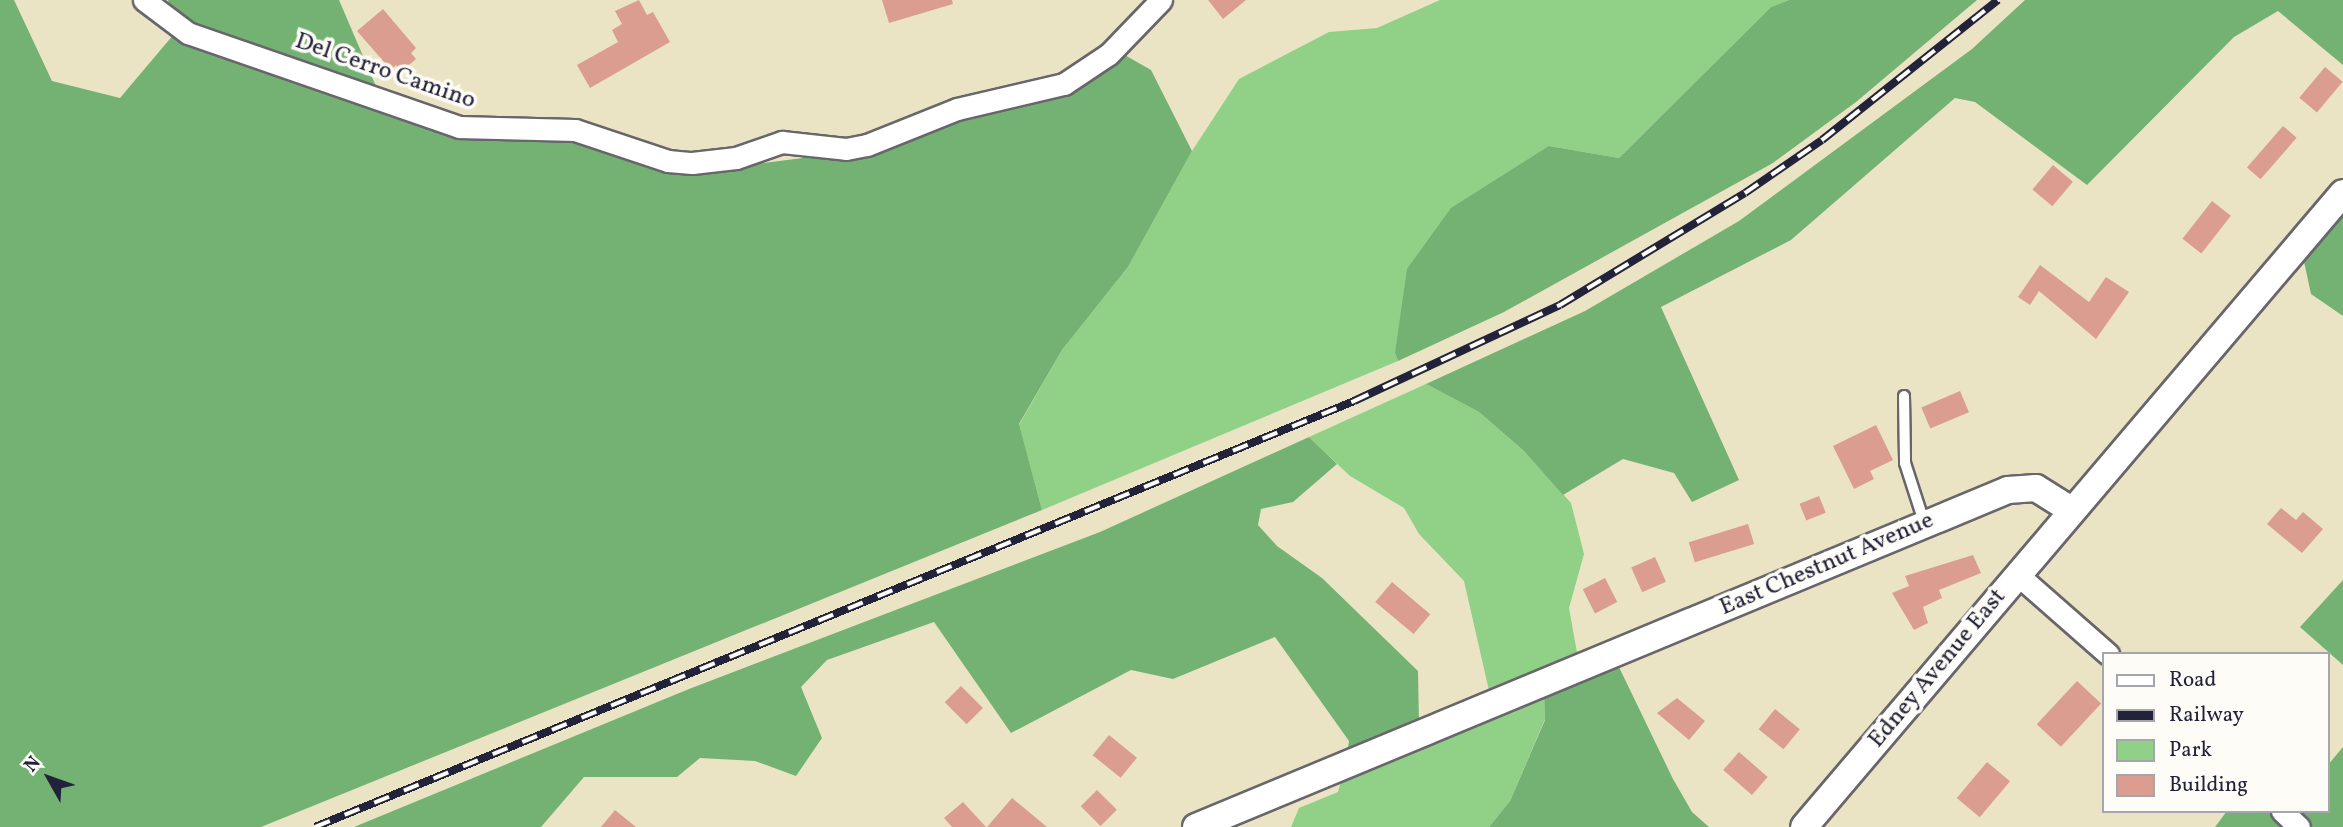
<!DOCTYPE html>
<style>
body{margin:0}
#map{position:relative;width:2343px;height:827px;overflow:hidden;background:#ebe4c4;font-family:Vollkorn,serif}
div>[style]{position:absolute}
.green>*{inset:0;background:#90d087}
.forest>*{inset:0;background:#74b274}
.building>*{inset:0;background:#db9d8f;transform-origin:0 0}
.roads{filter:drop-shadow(2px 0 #68666b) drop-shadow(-2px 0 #68666b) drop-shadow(0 2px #68666b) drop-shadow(0 -2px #68666b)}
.service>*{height:10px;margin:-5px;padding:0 5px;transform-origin:5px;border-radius:5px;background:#fff}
.minor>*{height:21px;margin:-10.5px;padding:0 10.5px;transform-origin:10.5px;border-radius:10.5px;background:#fff}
.tertiary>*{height:26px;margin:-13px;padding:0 13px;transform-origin:13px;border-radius:13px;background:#fff}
.rail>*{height:8px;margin-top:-4px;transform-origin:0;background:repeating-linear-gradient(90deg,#fdfcf7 0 16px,#22223b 0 32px);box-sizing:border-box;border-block:2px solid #22223b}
span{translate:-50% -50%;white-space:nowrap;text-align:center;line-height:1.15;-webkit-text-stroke:7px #fdfcf7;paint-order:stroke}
.street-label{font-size:24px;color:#22223b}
.legend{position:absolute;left:2102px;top:652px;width:228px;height:161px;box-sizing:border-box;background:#fdfcf7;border:2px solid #a5a5ac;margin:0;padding:9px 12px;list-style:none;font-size:21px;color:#22223b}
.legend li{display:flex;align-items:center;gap:14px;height:35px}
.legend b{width:35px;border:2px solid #a5a5ac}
.north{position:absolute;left:14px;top:743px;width:70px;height:70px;-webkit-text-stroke:5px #fdfcf7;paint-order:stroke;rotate:310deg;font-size:19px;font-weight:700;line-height:28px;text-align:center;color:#22223b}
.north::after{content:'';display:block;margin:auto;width:24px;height:32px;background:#22223b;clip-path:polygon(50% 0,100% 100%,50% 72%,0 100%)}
</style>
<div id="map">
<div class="green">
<div style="clip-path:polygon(1440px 0,1789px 0,1771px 7px,1619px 158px,1549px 146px,1395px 353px,1398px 361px,1042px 510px,1019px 425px,1062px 350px,1128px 267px,1192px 151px,1239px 79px,1329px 32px,1377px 28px)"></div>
<div style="clip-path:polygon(1426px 384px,1479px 412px,1524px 451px,1571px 503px,1584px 554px,1569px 608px,1578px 658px,1490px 695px,1464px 581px,1419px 534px,1404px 508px,1350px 476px,1309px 437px)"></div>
<div style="clip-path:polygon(1544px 693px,1545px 719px,1510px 801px,1489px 827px,1291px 827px,1299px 808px,1338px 792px,1342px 777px)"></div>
</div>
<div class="forest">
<div style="clip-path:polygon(0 0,14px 0,52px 81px,120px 98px,174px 34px,335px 97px,458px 137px,537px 136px,582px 142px,694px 172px,895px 146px,961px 118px,1070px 92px,1094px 79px,1123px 54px,1151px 70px,1192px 151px,1128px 267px,1062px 350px,1019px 424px,1042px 510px,261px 827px,0 827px)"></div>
<div style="clip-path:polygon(168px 0,339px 0,378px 91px,191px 24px,170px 9px)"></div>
<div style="clip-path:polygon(1789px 0,1977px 0,1856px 102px,1773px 163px,1504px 312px,1398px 361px,1395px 353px,1407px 269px,1451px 208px,1549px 146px,1619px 158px,1771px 7px)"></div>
<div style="clip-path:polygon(2025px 0,2343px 0,2343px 65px,2278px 11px,2234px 37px,2087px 185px,1975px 102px,1955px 98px,1791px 240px,1661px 307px,1739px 480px,1692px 502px,1674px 473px,1623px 459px,1563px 495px,1524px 451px,1479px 412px,1426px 384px,1585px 311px,1739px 221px,1972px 49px)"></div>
<div style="clip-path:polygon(2343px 209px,2343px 316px,2311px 294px,2303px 257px)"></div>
<div style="clip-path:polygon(1309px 437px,1337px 464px,1293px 502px,1261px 509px,1258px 525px,1277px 546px,1322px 578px,1418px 671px,1419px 724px,1347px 754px,1349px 741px,1275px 637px,1173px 679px,1131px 670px,1011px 733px,934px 622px,827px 660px,801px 687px,822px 738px,796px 776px,755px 761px,700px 758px,677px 777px,584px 777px,541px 827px,354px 827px,689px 689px,1100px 532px)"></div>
<div style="clip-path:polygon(2343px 580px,2343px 665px,2300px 627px)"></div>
<div style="clip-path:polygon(1617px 663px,1673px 779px,1692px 812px,1709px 827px,1489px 827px,1510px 801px,1545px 720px,1544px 693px)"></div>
<div style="clip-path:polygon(2343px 747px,2343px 827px,2312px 827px,2295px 811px,2327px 811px,2327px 766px)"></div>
<div style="clip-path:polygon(2227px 811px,2267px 811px,2286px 827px,2215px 827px)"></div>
</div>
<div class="building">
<div style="clip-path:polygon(639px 0,647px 15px,653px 12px,670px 42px,590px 88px,577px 65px,618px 42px,612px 30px,622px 24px,615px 11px)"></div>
<div style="clip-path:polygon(882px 0,952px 0,953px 4px,889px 23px)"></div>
<div style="clip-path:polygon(1208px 0,1246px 0,1223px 19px)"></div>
<div style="clip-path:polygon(383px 9px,416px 48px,411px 53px,416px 59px,401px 72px,396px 65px,391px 70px,357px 31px)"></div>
<div style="left:2325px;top:67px;width:23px;height:40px;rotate:40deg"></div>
<div style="left:2283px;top:126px;width:18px;height:55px;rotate:41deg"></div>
<div style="left:2053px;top:165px;width:26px;height:32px;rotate:40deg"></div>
<div style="left:2212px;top:201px;width:24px;height:48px;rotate:38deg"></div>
<div style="clip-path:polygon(2040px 265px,2089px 302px,2106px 277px,2129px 292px,2096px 339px,2039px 291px,2030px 305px,2018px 297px)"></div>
<div style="left:1960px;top:391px;width:23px;height:42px;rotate:67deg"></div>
<div style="clip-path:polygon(1876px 425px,1893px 460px,1870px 471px,1874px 479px,1854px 489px,1833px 446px)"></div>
<div style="left:1819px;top:496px;width:18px;height:21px;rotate:68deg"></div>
<div style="clip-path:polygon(2281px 508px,2296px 520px,2303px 512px,2323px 529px,2302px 553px,2267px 524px)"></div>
<div style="left:1748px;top:524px;width:21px;height:62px;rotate:73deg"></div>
<div style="clip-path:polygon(1973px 555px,1981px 573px,1939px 590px,1942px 598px,1923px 607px,1928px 623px,1914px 630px,1892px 593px,1909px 586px,1905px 576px)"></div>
<div style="left:1655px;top:557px;width:27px;height:26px;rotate:66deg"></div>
<div style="left:1605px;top:578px;width:27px;height:25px;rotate:63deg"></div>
<div style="left:1392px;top:582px;width:50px;height:26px;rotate:40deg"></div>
<div style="left:2077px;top:681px;width:33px;height:59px;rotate:43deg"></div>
<div style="left:961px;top:686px;width:31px;height:23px;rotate:45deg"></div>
<div style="clip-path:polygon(1677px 698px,1705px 721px,1689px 740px,1657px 713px)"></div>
<div style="left:1775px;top:709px;width:32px;height:26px;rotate:39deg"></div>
<div style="left:1109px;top:735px;width:36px;height:26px;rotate:39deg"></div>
<div style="left:1739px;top:752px;width:38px;height:24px;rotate:41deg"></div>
<div style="left:1987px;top:762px;width:30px;height:47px;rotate:40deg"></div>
<div style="left:1097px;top:790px;width:28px;height:23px;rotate:45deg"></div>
<div style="clip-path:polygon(1012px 798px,1047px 827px,987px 827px)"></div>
<div style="clip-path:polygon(963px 802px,986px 827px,952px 827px,944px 818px)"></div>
<div style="clip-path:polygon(615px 810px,636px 827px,601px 827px)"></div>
</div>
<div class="roads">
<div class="service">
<div style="left:1904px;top:396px;width:67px;rotate:89.1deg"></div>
<div style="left:1905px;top:463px;width:65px;rotate:72.1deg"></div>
</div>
<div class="minor">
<div style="left:144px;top:0;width:55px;rotate:36.9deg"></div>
<div style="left:188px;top:33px;width:287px;rotate:19.1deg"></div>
<div style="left:459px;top:127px;width:116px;rotate:1.5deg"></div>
<div style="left:575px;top:130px;width:98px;rotate:18.4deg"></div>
<div style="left:668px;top:161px;width:24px;rotate:5deg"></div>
<div style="left:692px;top:163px;width:44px;rotate:-6.5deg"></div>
<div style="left:736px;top:158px;width:49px;rotate:-19.2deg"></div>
<div style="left:782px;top:142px;width:64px;rotate:6.2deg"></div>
<div style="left:846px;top:149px;width:21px;rotate:-11deg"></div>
<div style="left:867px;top:145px;width:97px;rotate:-21.8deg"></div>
<div style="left:957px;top:109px;width:110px;rotate:-13.2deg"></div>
<div style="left:1064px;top:84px;width:54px;rotate:-33.7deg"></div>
<div style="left:1109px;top:54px;width:75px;rotate:-46.1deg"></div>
<div style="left:2018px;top:575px;width:120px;rotate:41.3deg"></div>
<div style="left:2282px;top:811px;width:23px;rotate:43deg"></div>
</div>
<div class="tertiary">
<div style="left:1196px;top:827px;width:879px;rotate:-22.54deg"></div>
<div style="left:2008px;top:490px;width:28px;rotate:-4deg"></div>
<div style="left:2036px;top:488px;width:41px;rotate:32.2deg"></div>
<div style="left:1804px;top:827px;width:832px;rotate:-49.63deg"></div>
</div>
</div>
<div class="rail">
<div style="left:315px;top:827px;width:1123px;rotate:-22.29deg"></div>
<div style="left:1354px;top:401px;width:227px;rotate:-25deg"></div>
<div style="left:1560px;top:305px;width:216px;rotate:-31.2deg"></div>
<div style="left:1745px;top:193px;width:93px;rotate:-34.5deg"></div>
<div style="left:1822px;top:140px;width:225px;rotate:-38.5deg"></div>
</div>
<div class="street-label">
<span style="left:385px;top:72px;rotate:19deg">Del Cerro Camino</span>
<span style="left:1827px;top:565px;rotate:-23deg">East Chestnut Avenue</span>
<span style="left:1938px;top:669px;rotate:-50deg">Edney Avenue East</span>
</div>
<ul class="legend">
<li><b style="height:9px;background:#fff"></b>Road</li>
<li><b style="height:9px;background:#22223b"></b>Railway</li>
<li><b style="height:19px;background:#90d087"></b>Park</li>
<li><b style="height:19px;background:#db9d8f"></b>Building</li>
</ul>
<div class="north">N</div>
</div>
